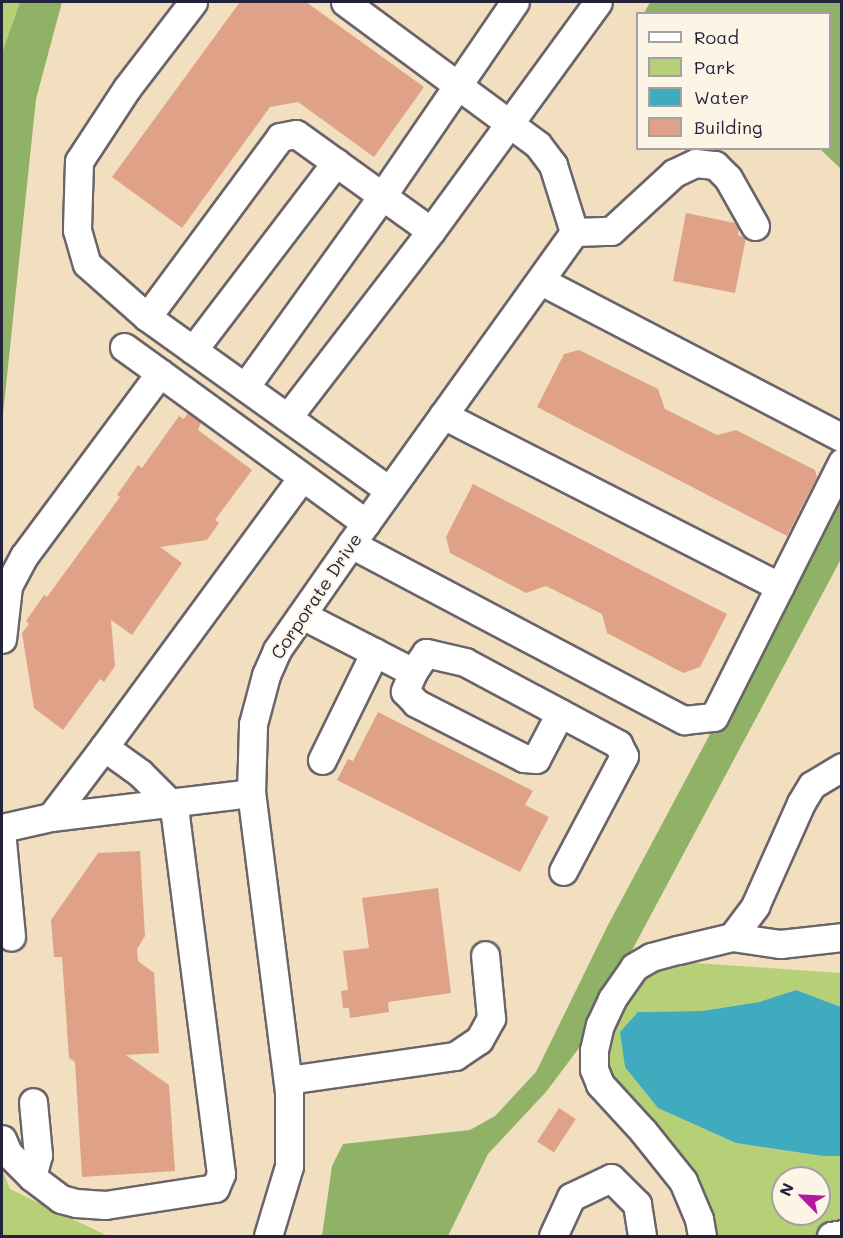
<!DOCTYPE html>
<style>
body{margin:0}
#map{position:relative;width:843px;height:1238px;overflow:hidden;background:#f2dfc0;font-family:Mali,sans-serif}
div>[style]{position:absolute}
.green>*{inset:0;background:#b5d076}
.forest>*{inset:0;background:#90b267}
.water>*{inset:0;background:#40abbf}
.building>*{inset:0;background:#dfa288;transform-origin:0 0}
.roads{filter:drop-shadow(2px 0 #6b646a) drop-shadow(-2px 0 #6b646a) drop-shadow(0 2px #6b646a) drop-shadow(0 -2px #6b646a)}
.minor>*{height:27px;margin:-13.5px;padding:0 13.5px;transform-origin:13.5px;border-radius:13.5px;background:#fff}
span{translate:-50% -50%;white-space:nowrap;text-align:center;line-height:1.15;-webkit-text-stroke:4.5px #fcf5e5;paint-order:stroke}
.street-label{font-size:18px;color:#22223b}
.frame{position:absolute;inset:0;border:3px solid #22223b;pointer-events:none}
.legend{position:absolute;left:636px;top:12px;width:195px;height:138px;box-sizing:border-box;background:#fcf5e5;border:2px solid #a5a1a1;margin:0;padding:8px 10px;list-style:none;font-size:18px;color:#22223b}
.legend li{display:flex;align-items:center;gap:12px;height:30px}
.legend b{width:30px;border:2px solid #a5a1a1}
.north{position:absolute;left:771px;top:1166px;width:60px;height:60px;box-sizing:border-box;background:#fcf5e5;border:2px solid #a5a1a1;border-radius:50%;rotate:294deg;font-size:16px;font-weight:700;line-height:24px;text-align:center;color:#22223b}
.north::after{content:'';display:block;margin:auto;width:21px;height:27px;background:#b5179e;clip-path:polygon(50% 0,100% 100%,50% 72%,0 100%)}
</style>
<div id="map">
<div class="green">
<div style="clip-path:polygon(2px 2px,20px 2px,2px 53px)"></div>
<div style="clip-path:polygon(evenodd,695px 963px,841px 973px,841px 1007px,796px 990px,759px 1002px,702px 1011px,638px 1012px,736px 1143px,823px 1156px,841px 1156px,841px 1236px,714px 1236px,702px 1189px,680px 1153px,607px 1076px,605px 1056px,614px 1019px,633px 988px,655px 969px,695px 963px,783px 1178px,819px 1178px,819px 1214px,783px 1214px,783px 1178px)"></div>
<div style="clip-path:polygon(2px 1169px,10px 1189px,108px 1236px,2px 1236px)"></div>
</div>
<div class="forest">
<div style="clip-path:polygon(20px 2px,62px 2px,36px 99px,2px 424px,2px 53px)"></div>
<div style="clip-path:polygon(650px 2px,841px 2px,841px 169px,820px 149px,830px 148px,830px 14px,644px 13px)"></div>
<div style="clip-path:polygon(841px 489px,841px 559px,582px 1044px,546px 1092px,488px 1154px,448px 1236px,322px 1236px,332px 1166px,343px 1144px,470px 1130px,495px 1116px,536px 1072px,607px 927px)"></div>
</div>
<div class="water">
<div style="clip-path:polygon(796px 990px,841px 1007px,841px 1156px,823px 1156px,736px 1143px,658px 1108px,625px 1067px,620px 1032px,638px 1012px,702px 1011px,759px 1002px)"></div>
</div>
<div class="building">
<div style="clip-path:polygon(240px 2px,306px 2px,424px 87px,374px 157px,298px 102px,270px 107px,182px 228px,112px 177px)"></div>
<div style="clip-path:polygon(686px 213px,735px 223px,739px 229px,738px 235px,746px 238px,735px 293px,673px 281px)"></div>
<div style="clip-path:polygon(579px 350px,658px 389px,665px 409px,717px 435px,736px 430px,815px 470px,817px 477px,787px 536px,537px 407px,564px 354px)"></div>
<div style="clip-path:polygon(188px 413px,201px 422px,198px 430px,252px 470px,215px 520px,219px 523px,207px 540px,160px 547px,182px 563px,132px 635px,111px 620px,115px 666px,104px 682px,100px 679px,63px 730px,34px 708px,22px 633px,29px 624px,26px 621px,44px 595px,47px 597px,120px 497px,117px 495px,138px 465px,142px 468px,179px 416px,184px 419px)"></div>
<div style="clip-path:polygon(473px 484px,727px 614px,700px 667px,683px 673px,607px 633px,602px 614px,546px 586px,526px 593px,450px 553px,446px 537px)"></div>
<div style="clip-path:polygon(378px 712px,533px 791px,525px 805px,549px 817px,520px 872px,337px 780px,348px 759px,353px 761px)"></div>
<div style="clip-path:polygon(140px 851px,145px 936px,137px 949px,138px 961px,154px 973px,159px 1053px,126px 1055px,169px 1085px,175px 1171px,82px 1177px,75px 1062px,69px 1058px,62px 957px,54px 957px,51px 920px,98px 853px)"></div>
<div style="clip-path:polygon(438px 888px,451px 993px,388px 1002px,389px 1012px,350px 1018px,349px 1008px,343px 1008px,341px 991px,348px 990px,343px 951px,369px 948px,362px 898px)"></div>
<div style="left:559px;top:1108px;width:20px;height:40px;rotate:33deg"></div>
</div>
<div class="roads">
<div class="minor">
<div style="left:193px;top:2px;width:108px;rotate:127.5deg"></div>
<div style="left:127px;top:88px;width:87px;rotate:123.3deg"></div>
<div style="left:79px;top:161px;width:69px;rotate:91.7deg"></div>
<div style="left:77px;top:230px;width:35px;rotate:74deg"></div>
<div style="left:87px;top:264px;width:80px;rotate:41.5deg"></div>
<div style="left:147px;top:317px;width:297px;rotate:35.6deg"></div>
<div style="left:345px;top:2px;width:240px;rotate:36.5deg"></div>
<div style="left:538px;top:145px;width:25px;rotate:53deg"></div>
<div style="left:553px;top:165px;width:70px;rotate:72.6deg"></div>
<div style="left:431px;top:231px;width:283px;rotate:-53.9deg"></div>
<div style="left:574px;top:232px;width:37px;rotate:-2deg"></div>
<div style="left:611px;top:231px;width:86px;rotate:-42.6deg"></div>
<div style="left:674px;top:173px;width:23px;rotate:-25deg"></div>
<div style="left:695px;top:163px;width:20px;rotate:6deg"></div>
<div style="left:715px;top:165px;width:18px;rotate:45deg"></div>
<div style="left:728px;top:178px;width:55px;rotate:60.6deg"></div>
<div style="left:541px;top:281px;width:339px;rotate:27.5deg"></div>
<div style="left:147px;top:317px;width:224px;rotate:-53.5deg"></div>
<div style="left:280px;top:137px;width:16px;rotate:-11deg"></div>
<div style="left:296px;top:134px;width:166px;rotate:35.7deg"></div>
<div style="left:431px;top:231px;width:235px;rotate:127.6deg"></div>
<div style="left:124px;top:347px;width:44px;rotate:35.8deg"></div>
<div style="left:193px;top:350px;width:236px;rotate:-52.7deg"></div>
<div style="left:245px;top:387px;width:235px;rotate:-54.3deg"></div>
<div style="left:382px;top:196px;width:235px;rotate:-55.6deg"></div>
<div style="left:443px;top:415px;width:378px;rotate:27deg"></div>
<div style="left:351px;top:544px;width:377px;rotate:27.9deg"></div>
<div style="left:684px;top:720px;width:30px;rotate:-6deg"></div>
<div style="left:714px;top:717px;width:285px;rotate:-63.3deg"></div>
<div style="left:302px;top:615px;width:125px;rotate:27.2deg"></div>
<div style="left:413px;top:672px;width:23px;rotate:-56deg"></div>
<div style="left:426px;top:653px;width:40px;rotate:13deg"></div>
<div style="left:465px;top:662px;width:174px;rotate:28.2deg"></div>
<div style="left:618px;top:744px;width:13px;rotate:63deg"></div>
<div style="left:624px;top:756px;width:130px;rotate:117.9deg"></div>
<div style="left:2px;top:639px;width:53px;rotate:-83.5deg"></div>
<div style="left:8px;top:586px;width:34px;rotate:-62deg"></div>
<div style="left:24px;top:556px;width:228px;rotate:-53.4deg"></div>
<div style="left:160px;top:373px;width:255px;rotate:36.1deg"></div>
<div style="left:413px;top:672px;width:21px;rotate:113deg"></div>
<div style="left:405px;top:691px;width:16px;rotate:47deg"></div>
<div style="left:416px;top:703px;width:121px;rotate:27deg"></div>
<div style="left:524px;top:758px;width:12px;rotate:5deg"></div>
<div style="left:536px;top:759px;width:52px;rotate:-62.4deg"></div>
<div style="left:104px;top:747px;width:335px;rotate:-53.7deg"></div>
<div style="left:322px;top:760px;width:120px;rotate:-63.9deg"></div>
<div style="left:51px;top:817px;width:201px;rotate:-6.8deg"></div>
<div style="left:2px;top:828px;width:50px;rotate:-12.7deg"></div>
<div style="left:51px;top:817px;width:88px;rotate:-52.9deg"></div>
<div style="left:104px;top:747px;width:44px;rotate:35.8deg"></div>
<div style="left:140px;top:773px;width:40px;rotate:45deg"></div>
<div style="left:168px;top:801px;width:16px;rotate:63deg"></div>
<div style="left:175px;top:815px;width:362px;rotate:82.7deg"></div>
<div style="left:221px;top:1174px;width:15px;rotate:113deg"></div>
<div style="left:215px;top:1188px;width:111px;rotate:171.2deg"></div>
<div style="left:105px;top:1205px;width:29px;rotate:-176deg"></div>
<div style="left:76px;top:1203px;width:16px;rotate:-165deg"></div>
<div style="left:61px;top:1199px;width:36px;rotate:-143deg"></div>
<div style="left:32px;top:1177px;width:34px;rotate:-135deg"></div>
<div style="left:8px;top:1153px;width:15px;rotate:-113deg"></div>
<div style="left:2px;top:841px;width:96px;rotate:84.6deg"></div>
<div style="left:732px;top:937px;width:39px;rotate:-53deg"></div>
<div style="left:755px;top:906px;width:113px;rotate:-65.9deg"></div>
<div style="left:801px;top:803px;width:21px;rotate:-59deg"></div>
<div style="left:812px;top:785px;width:35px;rotate:-31deg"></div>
<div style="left:288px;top:1080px;width:169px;rotate:-8.2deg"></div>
<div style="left:455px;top:1056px;width:29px;rotate:-34deg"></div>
<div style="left:479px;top:1040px;width:25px;rotate:-61deg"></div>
<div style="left:491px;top:1018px;width:63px;rotate:-95.4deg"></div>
<div style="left:32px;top:1177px;width:23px;rotate:-75deg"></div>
<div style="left:38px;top:1155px;width:53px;rotate:-95.4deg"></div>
<div style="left:268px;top:1236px;width:73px;rotate:-73.3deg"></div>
<div style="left:289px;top:1166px;width:74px;rotate:-90deg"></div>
<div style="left:289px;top:1092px;width:301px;rotate:-97.2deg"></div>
<div style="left:251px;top:793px;width:69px;rotate:-88.3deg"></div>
<div style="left:253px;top:724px;width:51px;rotate:-75.1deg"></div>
<div style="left:266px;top:675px;width:27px;rotate:-66deg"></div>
<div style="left:277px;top:650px;width:129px;rotate:-55.1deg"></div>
<div style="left:351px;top:544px;width:384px;rotate:-54.4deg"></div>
<div style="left:553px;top:1236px;width:43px;rotate:-65.2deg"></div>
<div style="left:571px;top:1197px;width:44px;rotate:-25.4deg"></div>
<div style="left:611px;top:1178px;width:37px;rotate:45deg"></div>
<div style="left:637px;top:1204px;width:32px;rotate:81deg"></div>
<div style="left:702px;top:1236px;width:17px;rotate:-100deg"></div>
<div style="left:699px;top:1219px;width:41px;rotate:-112.8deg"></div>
<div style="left:683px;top:1181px;width:64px;rotate:-128.7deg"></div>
<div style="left:643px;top:1131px;width:64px;rotate:-132.5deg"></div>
<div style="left:600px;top:1084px;width:16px;rotate:-112deg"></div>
<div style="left:594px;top:1069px;width:19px;rotate:-90deg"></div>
<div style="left:594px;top:1050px;width:26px;rotate:-77deg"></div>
<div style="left:600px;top:1025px;width:29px;rotate:-65deg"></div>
<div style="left:612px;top:999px;width:39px;rotate:-55deg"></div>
<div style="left:634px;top:967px;width:20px;rotate:-30deg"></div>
<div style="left:651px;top:957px;width:28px;rotate:-15deg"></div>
<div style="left:678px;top:950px;width:56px;rotate:-13.5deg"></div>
<div style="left:732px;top:937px;width:49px;rotate:8.3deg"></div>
<div style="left:780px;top:944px;width:62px;rotate:-6.4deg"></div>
<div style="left:831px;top:1236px;width:11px;rotate:-10deg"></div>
</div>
</div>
<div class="street-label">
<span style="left:316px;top:596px;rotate:-56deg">Corporate Drive</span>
</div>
<div class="frame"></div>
<ul class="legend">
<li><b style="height:8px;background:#fff"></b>Road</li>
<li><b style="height:16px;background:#b5d076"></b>Park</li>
<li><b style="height:16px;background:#40abbf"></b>Water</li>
<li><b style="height:16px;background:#dfa288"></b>Building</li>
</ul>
<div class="north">N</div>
</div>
